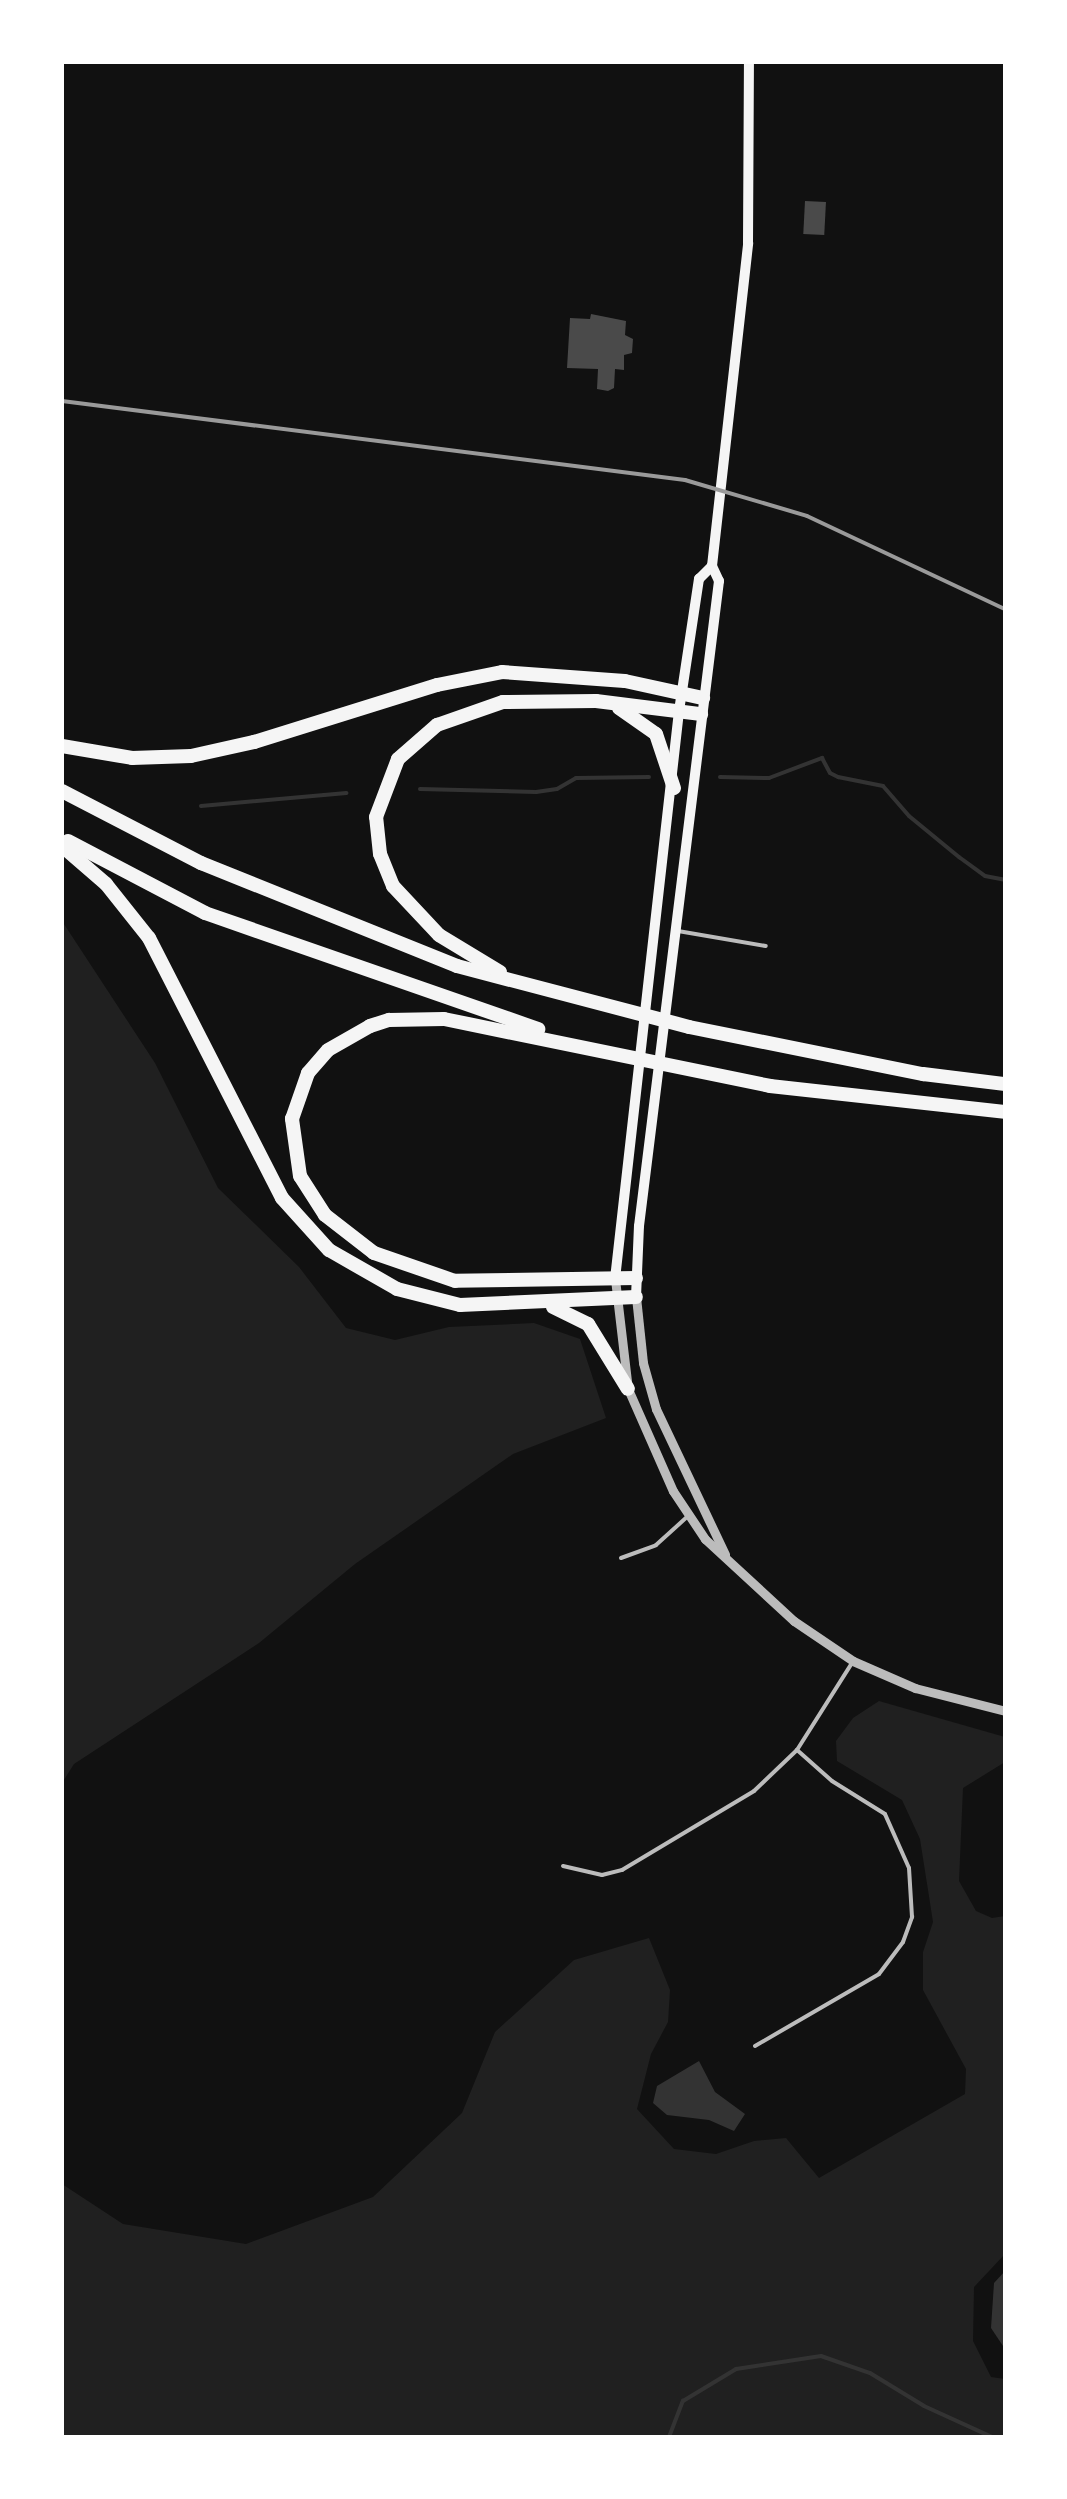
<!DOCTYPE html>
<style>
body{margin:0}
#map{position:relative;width:1067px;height:2499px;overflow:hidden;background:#111;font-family:"Noto Sans",sans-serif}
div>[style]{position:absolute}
.green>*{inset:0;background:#202020}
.water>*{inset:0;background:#333}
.stream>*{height:4px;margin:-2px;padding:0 2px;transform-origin:2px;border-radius:2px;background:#333}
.building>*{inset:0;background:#4a4a4a;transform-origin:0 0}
.service>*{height:4px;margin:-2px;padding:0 2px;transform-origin:2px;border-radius:2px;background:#bcbcbc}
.tertiary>*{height:9px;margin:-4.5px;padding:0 4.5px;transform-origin:4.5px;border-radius:4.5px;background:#bcbcbc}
.secondary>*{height:10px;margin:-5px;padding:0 5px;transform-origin:5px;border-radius:5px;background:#f5f5f5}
.motorway>*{height:14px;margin:-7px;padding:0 7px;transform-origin:7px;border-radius:7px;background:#f5f5f5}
.rail>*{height:4px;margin:-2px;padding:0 2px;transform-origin:2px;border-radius:2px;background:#9a9a9a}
span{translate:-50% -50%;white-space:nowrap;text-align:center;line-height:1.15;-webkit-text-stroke:6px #fff;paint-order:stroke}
.frame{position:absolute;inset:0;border:64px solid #fff;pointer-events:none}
</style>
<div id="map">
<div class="green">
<div style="clip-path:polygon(62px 921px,155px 1063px,218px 1188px,299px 1267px,346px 1328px,395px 1340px,449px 1327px,534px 1323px,580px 1339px,606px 1418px,513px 1454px,355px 1564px,259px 1643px,74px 1764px,62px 1783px)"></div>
<div style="clip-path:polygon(879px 1701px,1005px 1737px,1005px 1762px,963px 1788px,959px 1881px,976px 1911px,992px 1918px,1005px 1916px,1005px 2254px,974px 2287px,973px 2341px,991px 2377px,1005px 2379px,1005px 2437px,62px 2437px,62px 2184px,123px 2224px,246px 2244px,373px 2197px,462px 2113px,495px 2032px,574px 1960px,649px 1938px,670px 1990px,668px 2022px,651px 2054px,637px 2109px,674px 2149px,716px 2154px,754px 2141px,786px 2138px,819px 2178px,965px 2094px,966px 2069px,923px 1990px,923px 1952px,933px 1922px,920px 1839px,902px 1800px,837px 1761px,836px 1741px,853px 1718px)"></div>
</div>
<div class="water">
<div style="clip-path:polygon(699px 2061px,715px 2092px,745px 2114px,734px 2131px,709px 2120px,667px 2115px,653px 2103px,657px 2086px)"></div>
<div style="clip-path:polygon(1005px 2271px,1005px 2349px,991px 2328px,994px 2283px)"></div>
</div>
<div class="stream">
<div style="left:720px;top:777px;width:49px;rotate:1.2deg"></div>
<div style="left:769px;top:778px;width:57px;rotate:-20.7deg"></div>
<div style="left:822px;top:758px;width:17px;rotate:62deg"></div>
<div style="left:830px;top:773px;width:9px;rotate:27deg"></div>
<div style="left:838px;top:777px;width:46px;rotate:11.3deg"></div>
<div style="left:883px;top:786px;width:40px;rotate:49deg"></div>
<div style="left:909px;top:816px;width:65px;rotate:39.4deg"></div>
<div style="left:959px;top:857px;width:32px;rotate:36deg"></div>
<div style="left:985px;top:876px;width:20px;rotate:11deg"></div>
<div style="left:420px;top:789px;width:116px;rotate:1.5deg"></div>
<div style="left:536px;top:792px;width:21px;rotate:-8deg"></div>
<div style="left:557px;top:789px;width:22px;rotate:-30deg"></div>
<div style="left:576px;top:778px;width:73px;rotate:-0.8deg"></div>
<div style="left:201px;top:806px;width:146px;rotate:-5.1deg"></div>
<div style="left:669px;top:2437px;width:39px;rotate:-69deg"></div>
<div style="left:683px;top:2401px;width:62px;rotate:-31.1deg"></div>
<div style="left:736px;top:2369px;width:86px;rotate:-8.7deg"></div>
<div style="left:821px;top:2356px;width:52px;rotate:19.1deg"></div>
<div style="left:870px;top:2373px;width:63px;rotate:31.4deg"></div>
<div style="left:924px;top:2406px;width:75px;rotate:24.5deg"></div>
</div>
<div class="building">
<div style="left:805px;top:201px;width:21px;height:33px;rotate:3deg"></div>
<div style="clip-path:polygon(591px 314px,626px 321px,625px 335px,633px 339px,632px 353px,624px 355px,624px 370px,615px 369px,614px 388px,608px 391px,597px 389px,598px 369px,567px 368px,570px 318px,590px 319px)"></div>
</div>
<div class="service">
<div style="left:678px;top:931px;width:89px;rotate:9.7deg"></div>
<div style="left:621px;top:1558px;width:37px;rotate:-20deg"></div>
<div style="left:656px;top:1545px;width:42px;rotate:-42.1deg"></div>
<div style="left:563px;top:1866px;width:40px;rotate:13deg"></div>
<div style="left:602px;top:1875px;width:21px;rotate:-14deg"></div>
<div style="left:622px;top:1870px;width:154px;rotate:-30.9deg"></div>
<div style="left:754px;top:1791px;width:59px;rotate:-43.6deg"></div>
<div style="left:755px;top:2046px;width:143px;rotate:-30.1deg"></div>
<div style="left:879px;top:1974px;width:40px;rotate:-53deg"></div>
<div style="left:903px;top:1942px;width:27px;rotate:-70deg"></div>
<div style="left:912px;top:1917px;width:49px;rotate:-93.5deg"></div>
<div style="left:909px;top:1868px;width:59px;rotate:-114deg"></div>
<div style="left:885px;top:1814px;width:62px;rotate:-148.1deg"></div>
<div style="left:832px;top:1781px;width:47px;rotate:-138.5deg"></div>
<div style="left:797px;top:1750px;width:103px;rotate:-57.7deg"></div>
</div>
<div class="tertiary">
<div style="left:615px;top:1279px;width:111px;rotate:83.3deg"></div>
<div style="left:628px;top:1389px;width:111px;rotate:66.2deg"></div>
<div style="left:673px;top:1491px;width:58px;rotate:56.3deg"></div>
<div style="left:705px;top:1539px;width:121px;rotate:42.7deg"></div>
<div style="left:794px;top:1621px;width:71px;rotate:34.1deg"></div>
<div style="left:853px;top:1661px;width:68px;rotate:23.5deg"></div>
<div style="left:915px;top:1688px;width:93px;rotate:14.3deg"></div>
<div style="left:636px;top:1297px;width:66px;rotate:83.9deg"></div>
<div style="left:643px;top:1363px;width:48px;rotate:74.2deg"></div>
<div style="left:656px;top:1409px;width:161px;rotate:64.6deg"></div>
</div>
<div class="secondary">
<div style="left:615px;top:1279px;width:572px;rotate:-83.57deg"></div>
<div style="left:679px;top:711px;width:134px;rotate:-81.4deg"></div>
<div style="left:699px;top:579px;width:18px;rotate:-45deg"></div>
<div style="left:636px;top:1297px;width:71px;rotate:-87.6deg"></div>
<div style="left:639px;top:1226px;width:650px;rotate:-82.93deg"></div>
<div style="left:719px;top:581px;width:17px;rotate:-115deg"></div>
<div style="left:712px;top:566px;width:325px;rotate:-83.6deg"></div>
<div style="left:748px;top:243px;width:181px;rotate:-89.7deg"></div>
</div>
<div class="motorway">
<div style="left:619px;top:708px;width:45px;rotate:35.1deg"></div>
<div style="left:656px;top:734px;width:57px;rotate:71.6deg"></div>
<div style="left:62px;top:746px;width:71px;rotate:9.7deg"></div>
<div style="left:132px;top:758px;width:59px;rotate:-1.9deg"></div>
<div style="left:191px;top:756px;width:65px;rotate:-12.5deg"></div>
<div style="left:254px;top:742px;width:192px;rotate:-17.3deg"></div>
<div style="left:437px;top:685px;width:66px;rotate:-11.3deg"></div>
<div style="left:502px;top:672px;width:123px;rotate:4.2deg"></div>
<div style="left:625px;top:681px;width:80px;rotate:12.3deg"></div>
<div style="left:62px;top:791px;width:157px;rotate:27.4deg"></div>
<div style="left:201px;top:863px;width:276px;rotate:21.9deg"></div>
<div style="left:457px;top:966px;width:240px;rotate:14.7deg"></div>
<div style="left:689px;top:1027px;width:239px;rotate:11.4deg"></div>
<div style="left:923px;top:1074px;width:83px;rotate:7deg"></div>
<div style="left:68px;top:841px;width:155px;rotate:27.7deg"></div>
<div style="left:205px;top:913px;width:353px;rotate:19.2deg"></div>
<div style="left:62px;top:846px;width:58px;rotate:40.8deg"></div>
<div style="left:106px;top:884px;width:69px;rotate:51.5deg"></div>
<div style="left:149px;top:938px;width:292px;rotate:62.9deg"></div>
<div style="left:282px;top:1198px;width:70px;rotate:47.9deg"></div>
<div style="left:329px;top:1250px;width:78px;rotate:29.8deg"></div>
<div style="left:397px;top:1289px;width:65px;rotate:14.3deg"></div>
<div style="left:460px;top:1305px;width:176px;rotate:-2.6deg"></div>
<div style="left:500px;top:972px;width:71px;rotate:-148.8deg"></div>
<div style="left:439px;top:935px;width:67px;rotate:-133.2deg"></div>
<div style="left:393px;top:886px;width:35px;rotate:-112deg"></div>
<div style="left:380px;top:854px;width:37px;rotate:-96deg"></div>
<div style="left:376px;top:817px;width:62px;rotate:-69.2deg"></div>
<div style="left:398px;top:759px;width:52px;rotate:-41.1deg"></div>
<div style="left:437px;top:725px;width:70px;rotate:-19.2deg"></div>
<div style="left:503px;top:702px;width:93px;rotate:-0.6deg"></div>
<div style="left:596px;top:701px;width:106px;rotate:7.1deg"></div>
<div style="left:636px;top:1278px;width:181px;rotate:179.1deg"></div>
<div style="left:455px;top:1281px;width:86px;rotate:-160.9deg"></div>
<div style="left:374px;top:1253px;width:62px;rotate:-142.2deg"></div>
<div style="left:325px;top:1215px;width:46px;rotate:-122.7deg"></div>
<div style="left:300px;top:1176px;width:58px;rotate:-98deg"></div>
<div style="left:292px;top:1119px;width:49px;rotate:-70.8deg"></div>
<div style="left:308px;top:1073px;width:30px;rotate:-49deg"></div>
<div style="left:328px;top:1050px;width:48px;rotate:-29.7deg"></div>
<div style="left:370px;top:1026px;width:20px;rotate:-18deg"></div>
<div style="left:389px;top:1020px;width:55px;rotate:-1deg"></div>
<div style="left:444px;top:1019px;width:333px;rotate:11.6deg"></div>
<div style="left:770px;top:1086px;width:236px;rotate:6.3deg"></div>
<div style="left:553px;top:1307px;width:39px;rotate:26deg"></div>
<div style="left:588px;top:1324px;width:76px;rotate:58.4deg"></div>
</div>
<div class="rail">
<div style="left:62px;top:401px;width:628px;rotate:7.23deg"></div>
<div style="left:685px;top:480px;width:127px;rotate:16.4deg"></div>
<div style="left:807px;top:516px;width:219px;rotate:25.2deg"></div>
</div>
<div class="frame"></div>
</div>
